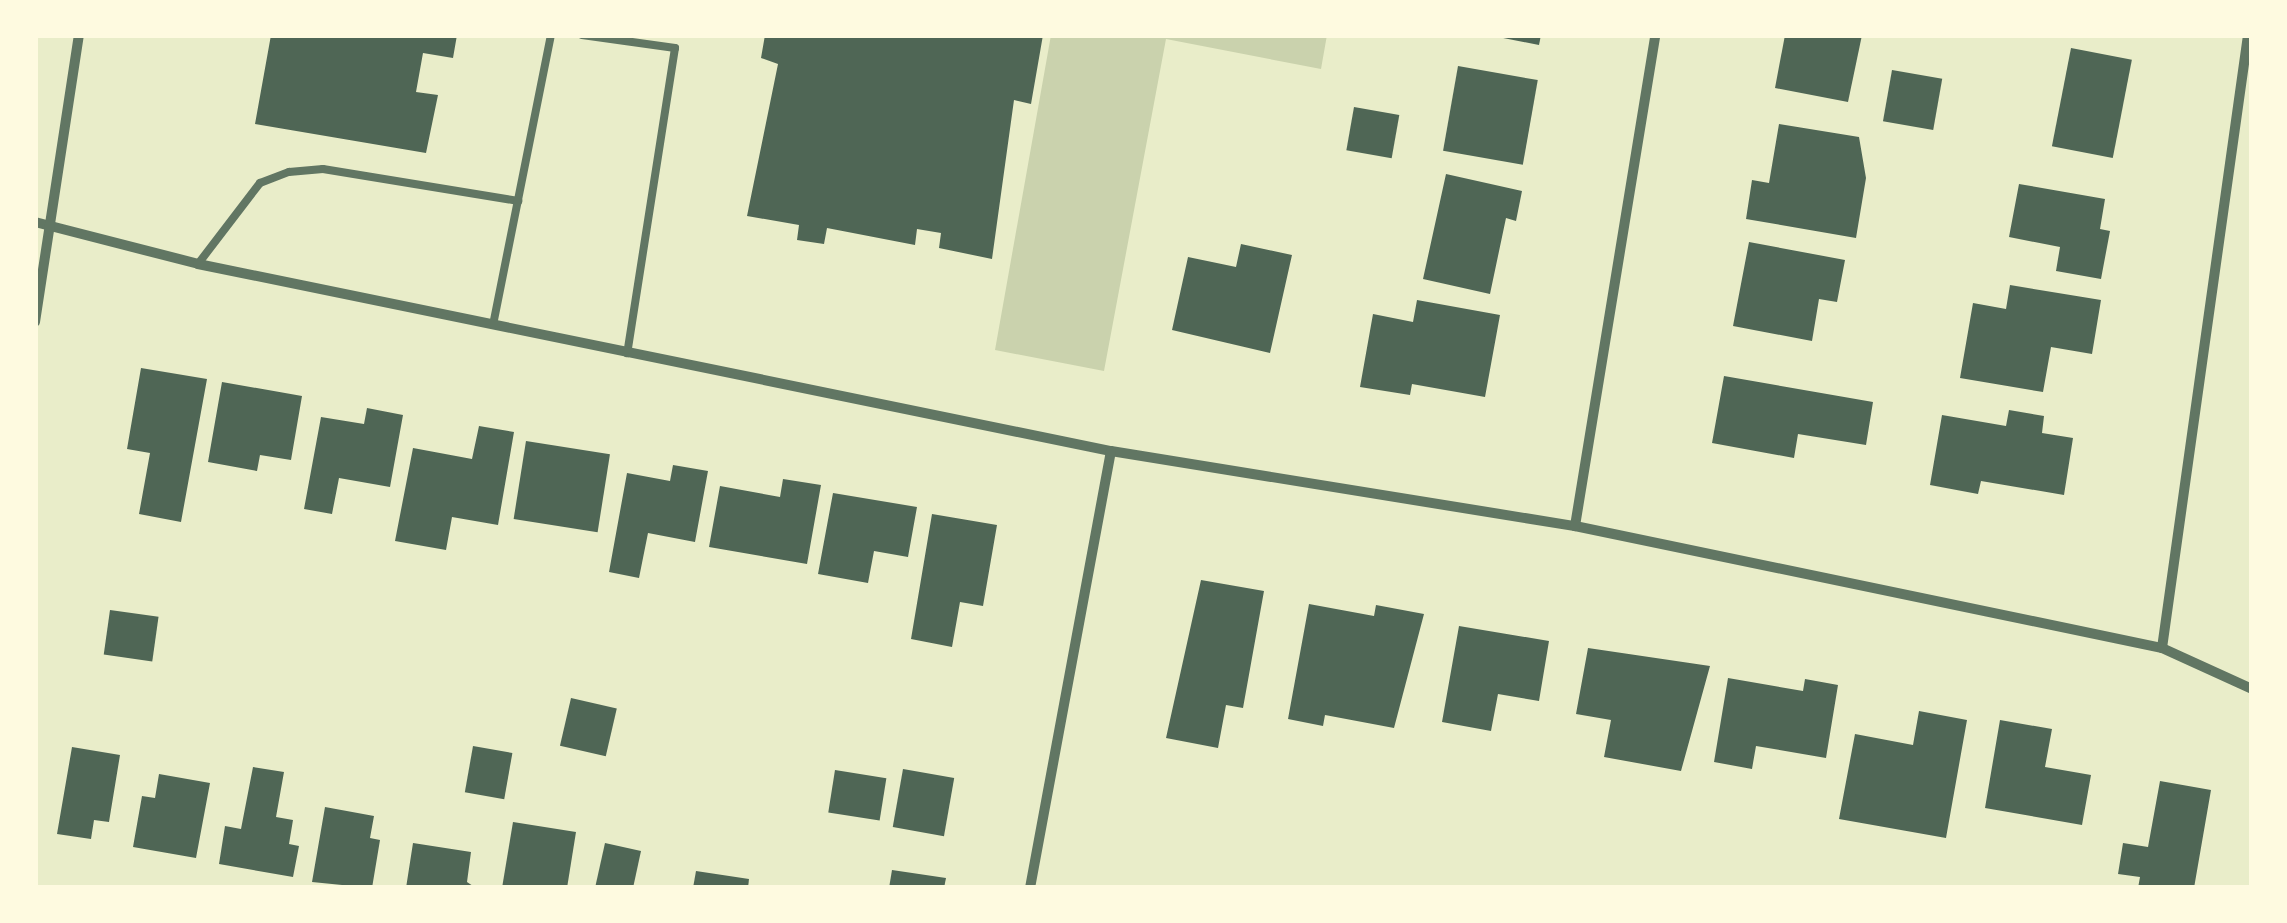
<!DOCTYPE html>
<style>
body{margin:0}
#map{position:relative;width:2287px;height:923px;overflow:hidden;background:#e9edc9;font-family:Overpass,sans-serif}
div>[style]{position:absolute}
.green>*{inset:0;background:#cad2ad}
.building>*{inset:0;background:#4f6655;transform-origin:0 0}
.service>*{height:8px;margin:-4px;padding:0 4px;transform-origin:4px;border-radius:4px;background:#617663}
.minor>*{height:10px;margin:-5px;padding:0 5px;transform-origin:5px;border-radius:5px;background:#617663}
span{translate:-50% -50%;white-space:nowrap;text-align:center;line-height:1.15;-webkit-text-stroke:9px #fefae0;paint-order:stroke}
.frame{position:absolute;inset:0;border:38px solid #fefae0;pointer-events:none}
</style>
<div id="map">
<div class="green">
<div style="clip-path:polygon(1051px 35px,1327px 35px,1321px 69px,1166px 39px,1104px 371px,995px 350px)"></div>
</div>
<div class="building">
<div style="clip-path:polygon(271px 35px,457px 35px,453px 58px,423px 53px,416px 92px,438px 95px,426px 153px,255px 124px)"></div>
<div style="clip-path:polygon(765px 35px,1043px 35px,1031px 104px,1014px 100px,992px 259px,939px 248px,941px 233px,917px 229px,915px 245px,827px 228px,824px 244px,797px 240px,799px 225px,747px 216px,778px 64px,761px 58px)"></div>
<div style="clip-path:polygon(1488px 35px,1541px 35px,1539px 45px)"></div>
<div style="clip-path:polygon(1785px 35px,1862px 35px,1848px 102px,1775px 88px)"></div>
<div style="left:2071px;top:48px;width:62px;height:100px;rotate:11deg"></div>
<div style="left:1458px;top:66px;width:81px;height:86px;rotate:10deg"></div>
<div style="left:1892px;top:70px;width:51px;height:52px;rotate:10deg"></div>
<div style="left:1354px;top:107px;width:46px;height:44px;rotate:10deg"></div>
<div style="clip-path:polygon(1779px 124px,1859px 137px,1866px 178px,1856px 238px,1746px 219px,1752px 180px,1769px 183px)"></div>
<div style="clip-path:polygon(1446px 174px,1522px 191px,1516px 221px,1506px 218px,1490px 294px,1423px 279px)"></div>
<div style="clip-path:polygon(2019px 184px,2105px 199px,2100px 229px,2110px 231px,2101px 279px,2056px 271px,2060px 247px,2009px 237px)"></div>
<div style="clip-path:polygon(1749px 242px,1845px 260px,1837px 302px,1819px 299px,1812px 341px,1733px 326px)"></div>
<div style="clip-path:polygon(1241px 244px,1292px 255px,1270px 353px,1172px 330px,1188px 257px,1236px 267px)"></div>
<div style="clip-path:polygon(2010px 285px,2101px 300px,2092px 354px,2051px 347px,2043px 392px,1960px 378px,1973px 303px,2006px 309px)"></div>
<div style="clip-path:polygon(1417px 300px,1500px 315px,1485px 397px,1412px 384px,1410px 395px,1360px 387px,1373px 314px,1413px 322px)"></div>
<div style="clip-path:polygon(141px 368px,207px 379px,181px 522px,139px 514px,150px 453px,127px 449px)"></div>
<div style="clip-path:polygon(1724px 376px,1873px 402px,1866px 445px,1798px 434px,1794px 458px,1712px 443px)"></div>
<div style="clip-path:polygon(222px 382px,302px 396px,291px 460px,260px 455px,257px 471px,208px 462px)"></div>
<div style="clip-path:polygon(367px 408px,403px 415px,390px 487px,339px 478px,332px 514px,304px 509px,321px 417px,364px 424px)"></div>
<div style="clip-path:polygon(2009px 410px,2044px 416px,2042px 433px,2073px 438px,2064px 495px,1981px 481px,1978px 494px,1930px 485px,1942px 415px,2006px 426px)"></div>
<div style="clip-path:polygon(479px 426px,514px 432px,498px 525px,452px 517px,446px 550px,395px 541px,413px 448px,472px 459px)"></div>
<div style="left:526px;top:441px;width:85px;height:79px;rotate:9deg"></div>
<div style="clip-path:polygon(673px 465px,708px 471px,695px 542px,648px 533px,639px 578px,609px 572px,627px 473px,670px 481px)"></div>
<div style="clip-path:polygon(783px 479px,821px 485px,807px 564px,709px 547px,720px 486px,780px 497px)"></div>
<div style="clip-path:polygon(833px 493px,917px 507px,908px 557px,874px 551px,868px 583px,818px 574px)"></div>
<div style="clip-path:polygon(932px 514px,997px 525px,983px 606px,960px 602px,952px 647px,911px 639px)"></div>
<div style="clip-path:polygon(1201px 580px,1264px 591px,1243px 708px,1226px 705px,1218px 748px,1166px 738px)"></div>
<div style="clip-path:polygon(1309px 604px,1374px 616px,1376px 605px,1424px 614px,1394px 728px,1325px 715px,1323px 726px,1288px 719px)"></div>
<div style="left:110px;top:610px;width:49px;height:45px;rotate:8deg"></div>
<div style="clip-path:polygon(1459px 626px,1549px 641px,1539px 701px,1498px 694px,1491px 731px,1442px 722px)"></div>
<div style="clip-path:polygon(1588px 648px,1710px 666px,1681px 771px,1604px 757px,1611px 720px,1576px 714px)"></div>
<div style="clip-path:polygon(1728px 678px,1803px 691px,1805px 679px,1838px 685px,1826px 758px,1756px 746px,1752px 769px,1714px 762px)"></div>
<div style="left:571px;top:698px;width:47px;height:49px;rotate:13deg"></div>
<div style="clip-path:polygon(1919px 711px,1967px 720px,1946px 838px,1839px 819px,1855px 734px,1913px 745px)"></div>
<div style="clip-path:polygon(2000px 720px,2052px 729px,2045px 767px,2091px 775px,2082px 825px,1985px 808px)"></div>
<div style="left:473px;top:746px;width:40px;height:47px;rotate:10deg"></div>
<div style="clip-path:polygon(72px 747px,120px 755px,109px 822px,94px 820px,91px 839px,57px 834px)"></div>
<div style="clip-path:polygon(253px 767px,284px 772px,276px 817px,293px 820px,289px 844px,299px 846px,293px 877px,219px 864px,225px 826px,241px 829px)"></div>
<div style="left:903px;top:769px;width:52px;height:59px;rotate:10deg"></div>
<div style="left:835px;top:770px;width:52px;height:43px;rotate:9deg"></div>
<div style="clip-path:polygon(159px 774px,210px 783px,196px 858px,133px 847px,142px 796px,155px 798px)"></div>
<div style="clip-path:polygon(2160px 781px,2211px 790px,2194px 888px,2138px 888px,2140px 877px,2118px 874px,2123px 843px,2148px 847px)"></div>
<div style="clip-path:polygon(325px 807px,374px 816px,370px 838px,380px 840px,372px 888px,312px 882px)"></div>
<div style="clip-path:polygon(513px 822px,576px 832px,567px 888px,502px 888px)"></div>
<div style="clip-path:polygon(413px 843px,471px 852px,467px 882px,476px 888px,406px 888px)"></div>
<div style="clip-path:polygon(605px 843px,641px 851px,633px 888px,595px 888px)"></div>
<div style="clip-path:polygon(892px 870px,946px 878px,944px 888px,889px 888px)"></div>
<div style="clip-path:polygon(696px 871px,749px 879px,748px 888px,693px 888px)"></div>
</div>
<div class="service">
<div style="left:582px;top:35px;width:94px;rotate:8deg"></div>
<div style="left:675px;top:48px;width:309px;rotate:98.9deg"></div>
<div style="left:198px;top:264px;width:102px;rotate:-52.6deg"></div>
<div style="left:260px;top:183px;width:31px;rotate:-21deg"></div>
<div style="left:289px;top:172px;width:34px;rotate:-5deg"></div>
<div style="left:323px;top:169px;width:198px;rotate:9.3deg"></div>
<div style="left:493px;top:325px;width:296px;rotate:-78.7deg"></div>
</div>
<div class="minor">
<div style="left:35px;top:222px;width:168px;rotate:14.4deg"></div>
<div style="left:198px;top:264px;width:932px;rotate:11.58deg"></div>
<div style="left:1111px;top:451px;width:470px;rotate:9.2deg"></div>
<div style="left:1575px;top:526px;width:600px;rotate:11.74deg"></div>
<div style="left:2162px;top:648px;width:99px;rotate:24.5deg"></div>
<div style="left:35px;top:322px;width:290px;rotate:-81.3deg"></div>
<div style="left:1575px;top:526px;width:497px;rotate:-80.7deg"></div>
<div style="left:2162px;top:648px;width:619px;rotate:-82.01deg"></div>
<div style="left:1030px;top:888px;width:444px;rotate:-79.5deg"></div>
</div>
<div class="frame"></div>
</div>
